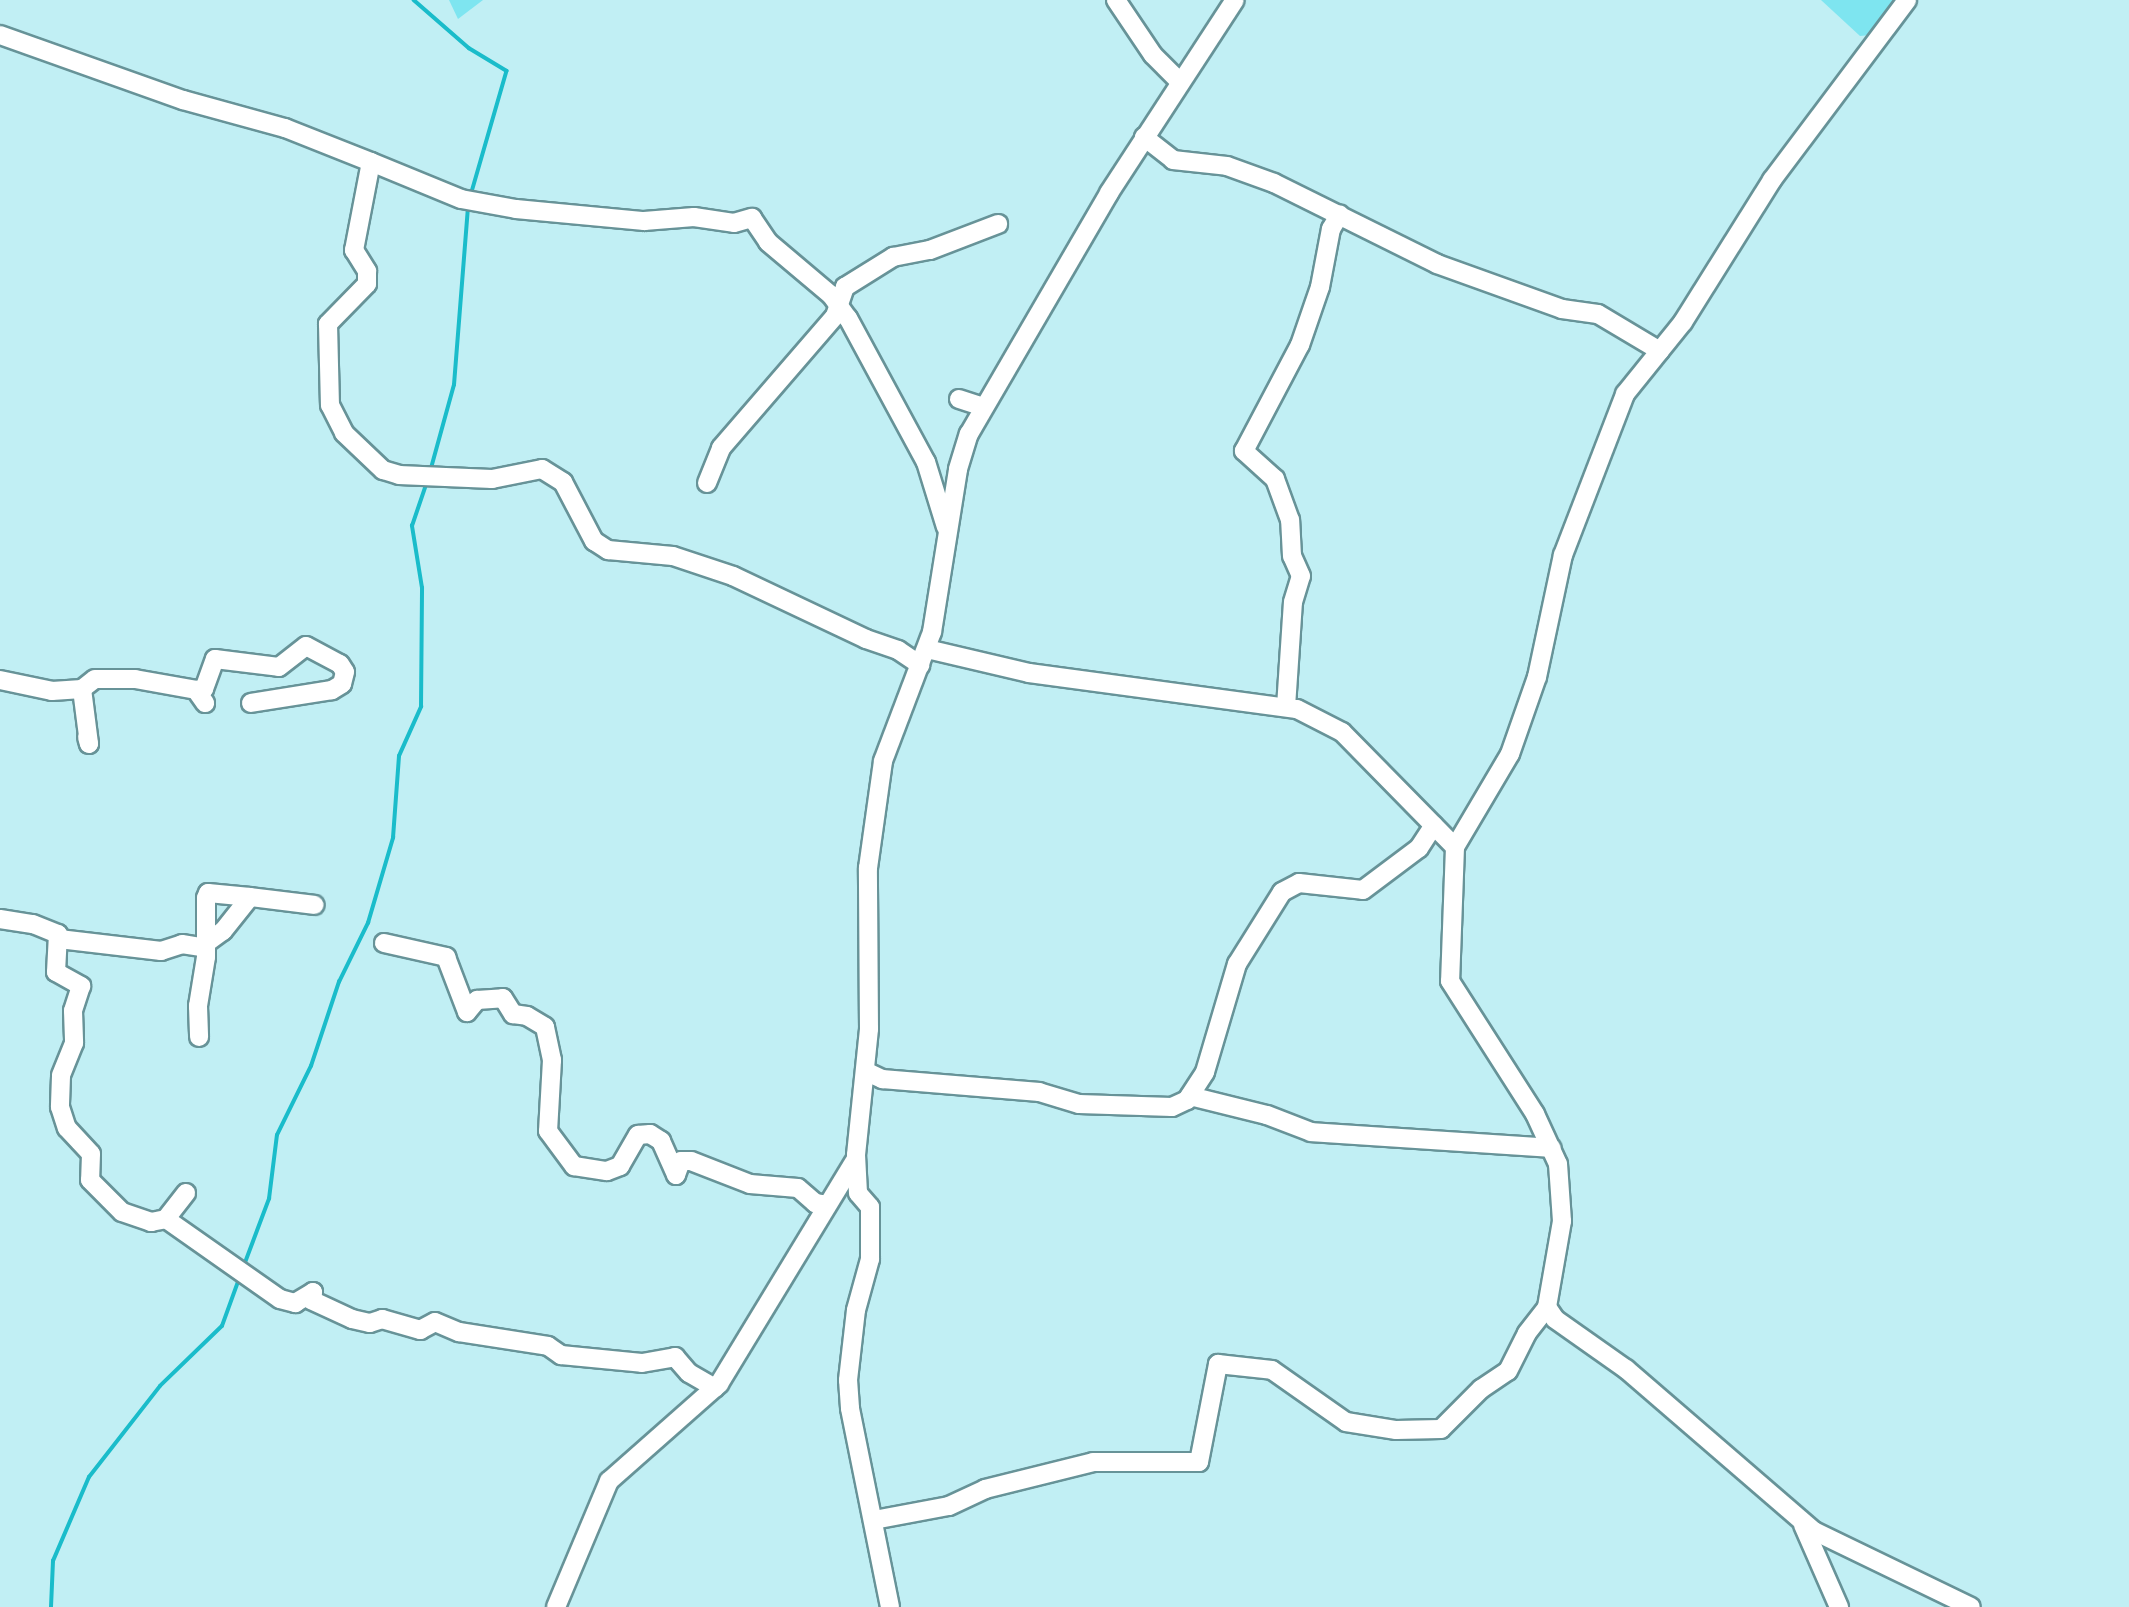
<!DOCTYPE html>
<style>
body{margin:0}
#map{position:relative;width:2129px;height:1607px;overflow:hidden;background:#c1eff4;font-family:"Varela Round",sans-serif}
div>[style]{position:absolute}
.green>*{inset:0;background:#7ee5f0}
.stream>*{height:3.5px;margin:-1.75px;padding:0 1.75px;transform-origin:1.75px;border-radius:1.75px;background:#1abcca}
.roads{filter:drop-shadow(2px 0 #679398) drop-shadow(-2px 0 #679398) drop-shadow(0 2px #679398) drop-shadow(0 -2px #679398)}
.minor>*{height:18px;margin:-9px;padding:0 9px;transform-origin:9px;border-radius:9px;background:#fff}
span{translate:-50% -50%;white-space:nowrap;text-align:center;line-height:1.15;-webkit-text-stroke:5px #c1eff4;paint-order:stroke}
</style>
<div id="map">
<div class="green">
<div style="clip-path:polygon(449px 0,483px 0,458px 19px)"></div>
<div style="clip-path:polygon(1821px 0,1898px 0,1870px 35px,1860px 36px)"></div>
</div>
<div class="stream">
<div style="left:414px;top:0;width:73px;rotate:41.1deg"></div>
<div style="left:469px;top:48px;width:44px;rotate:31.2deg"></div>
<div style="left:507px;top:71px;width:130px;rotate:106.1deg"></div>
<div style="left:430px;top:472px;width:90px;rotate:-74.6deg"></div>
<div style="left:454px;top:385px;width:179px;rotate:-85.5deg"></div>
<div style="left:243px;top:1268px;width:74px;rotate:-69.4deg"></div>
<div style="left:269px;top:1199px;width:64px;rotate:-82.9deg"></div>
<div style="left:277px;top:1135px;width:77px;rotate:-63.8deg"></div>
<div style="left:311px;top:1066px;width:89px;rotate:-71.6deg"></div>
<div style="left:339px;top:982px;width:66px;rotate:-63.8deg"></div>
<div style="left:368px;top:923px;width:89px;rotate:-73.6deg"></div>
<div style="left:393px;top:838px;width:82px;rotate:-85.8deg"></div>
<div style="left:399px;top:756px;width:54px;rotate:-65.8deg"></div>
<div style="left:421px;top:707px;width:119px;rotate:-89.5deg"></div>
<div style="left:422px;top:588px;width:63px;rotate:-99.2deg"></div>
<div style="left:412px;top:526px;width:46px;rotate:-71.2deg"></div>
<div style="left:51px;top:1607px;width:46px;rotate:-87.5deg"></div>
<div style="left:53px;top:1561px;width:91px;rotate:-66.8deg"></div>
<div style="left:89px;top:1477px;width:115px;rotate:-52deg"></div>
<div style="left:160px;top:1386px;width:86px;rotate:-44.1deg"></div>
<div style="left:222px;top:1326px;width:50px;rotate:-70.1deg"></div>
</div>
<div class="roads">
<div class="minor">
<div style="left:1116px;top:0;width:66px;rotate:56.1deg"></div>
<div style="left:1153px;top:55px;width:37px;rotate:45deg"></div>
<div style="left:0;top:35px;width:194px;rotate:19.6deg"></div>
<div style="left:183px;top:100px;width:106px;rotate:15.4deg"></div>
<div style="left:285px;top:128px;width:92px;rotate:21.6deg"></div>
<div style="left:371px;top:162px;width:90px;rotate:100.9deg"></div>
<div style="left:354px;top:250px;width:25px;rotate:58deg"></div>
<div style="left:367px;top:271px;width:13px;rotate:90deg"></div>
<div style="left:367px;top:284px;width:56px;rotate:134.3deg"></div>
<div style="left:328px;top:324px;width:81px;rotate:88.6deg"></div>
<div style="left:330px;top:405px;width:31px;rotate:63deg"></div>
<div style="left:344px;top:433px;width:54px;rotate:43.5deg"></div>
<div style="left:383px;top:470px;width:17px;rotate:17deg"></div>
<div style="left:399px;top:475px;width:93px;rotate:2.5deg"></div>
<div style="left:492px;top:479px;width:51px;rotate:-11.3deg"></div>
<div style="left:542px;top:469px;width:25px;rotate:32deg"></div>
<div style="left:563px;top:482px;width:67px;rotate:62.3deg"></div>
<div style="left:594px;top:541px;width:17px;rotate:33deg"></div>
<div style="left:608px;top:550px;width:65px;rotate:5.3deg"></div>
<div style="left:673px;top:556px;width:63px;rotate:18.4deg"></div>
<div style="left:733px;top:576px;width:147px;rotate:25.3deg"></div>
<div style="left:866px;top:639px;width:34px;rotate:19deg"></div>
<div style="left:898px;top:650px;width:27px;rotate:34deg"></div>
<div style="left:1144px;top:137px;width:37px;rotate:38deg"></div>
<div style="left:1173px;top:160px;width:54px;rotate:6.3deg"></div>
<div style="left:1227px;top:166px;width:50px;rotate:19.9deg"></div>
<div style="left:1274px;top:183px;width:182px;rotate:26.4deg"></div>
<div style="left:1437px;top:264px;width:133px;rotate:19.8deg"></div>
<div style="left:1562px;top:309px;width:36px;rotate:8deg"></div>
<div style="left:1598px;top:314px;width:72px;rotate:30.8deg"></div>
<div style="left:371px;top:162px;width:97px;rotate:22.3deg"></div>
<div style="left:461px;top:199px;width:56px;rotate:10.3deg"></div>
<div style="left:516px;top:209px;width:129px;rotate:5.4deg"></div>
<div style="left:644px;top:221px;width:50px;rotate:-4.6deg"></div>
<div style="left:694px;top:217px;width:40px;rotate:8.5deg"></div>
<div style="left:734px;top:223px;width:19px;rotate:-16deg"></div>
<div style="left:752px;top:218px;width:29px;rotate:56deg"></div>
<div style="left:768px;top:242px;width:82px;rotate:40.1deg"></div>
<div style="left:831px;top:295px;width:29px;rotate:54deg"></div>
<div style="left:848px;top:318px;width:164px;rotate:61.6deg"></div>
<div style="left:926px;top:462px;width:68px;rotate:72.9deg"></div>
<div style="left:959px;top:399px;width:25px;rotate:18deg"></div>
<div style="left:707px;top:483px;width:38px;rotate:-68deg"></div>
<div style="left:721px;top:448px;width:174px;rotate:-49.2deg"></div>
<div style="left:835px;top:316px;width:31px;rotate:-71deg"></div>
<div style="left:845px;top:287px;width:57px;rotate:-32deg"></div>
<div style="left:893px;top:257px;width:38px;rotate:-11deg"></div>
<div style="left:930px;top:250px;width:73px;rotate:-20.9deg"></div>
<div style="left:927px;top:649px;width:105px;rotate:13.2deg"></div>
<div style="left:1029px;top:673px;width:270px;rotate:7.7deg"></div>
<div style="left:1297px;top:709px;width:51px;rotate:27.1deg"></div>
<div style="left:1342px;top:732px;width:161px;rotate:45.5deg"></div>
<div style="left:1455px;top:847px;width:134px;rotate:92.1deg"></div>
<div style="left:1450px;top:981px;width:158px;rotate:57.4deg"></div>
<div style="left:1535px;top:1114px;width:55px;rotate:65.3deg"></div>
<div style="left:1558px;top:1164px;width:57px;rotate:86deg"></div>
<div style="left:1562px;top:1221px;width:87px;rotate:99.9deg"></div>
<div style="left:1547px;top:1307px;width:14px;rotate:56deg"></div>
<div style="left:1555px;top:1319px;width:87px;rotate:35.2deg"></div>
<div style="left:1626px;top:1369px;width:248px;rotate:40.8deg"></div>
<div style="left:1814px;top:1531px;width:174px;rotate:25.8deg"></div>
<div style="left:0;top:680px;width:53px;rotate:11.9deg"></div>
<div style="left:52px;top:691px;width:30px;rotate:-4deg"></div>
<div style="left:82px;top:689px;width:55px;rotate:82.7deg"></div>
<div style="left:89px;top:744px;width:7px;rotate:-106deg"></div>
<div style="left:82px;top:689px;width:16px;rotate:-38deg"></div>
<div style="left:95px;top:679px;width:40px"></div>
<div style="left:135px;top:679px;width:62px;rotate:10.2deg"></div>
<div style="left:196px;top:690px;width:16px;rotate:55deg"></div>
<div style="left:196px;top:690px;width:8px;rotate:-7deg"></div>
<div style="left:204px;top:689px;width:32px;rotate:-70deg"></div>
<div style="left:215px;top:659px;width:64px;rotate:7.1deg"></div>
<div style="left:279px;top:667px;width:34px;rotate:-38deg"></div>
<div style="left:306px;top:646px;width:38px;rotate:28deg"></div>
<div style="left:340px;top:664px;width:9px;rotate:58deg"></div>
<div style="left:345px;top:672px;width:12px;rotate:104deg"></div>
<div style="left:342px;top:684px;width:12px;rotate:149deg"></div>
<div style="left:332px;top:690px;width:82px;rotate:170.9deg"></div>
<div style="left:1286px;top:707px;width:105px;rotate:-86.2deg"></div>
<div style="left:1293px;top:602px;width:27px;rotate:-73deg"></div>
<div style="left:1301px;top:576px;width:22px;rotate:-114deg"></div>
<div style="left:1292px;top:556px;width:36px;rotate:-93deg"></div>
<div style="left:1290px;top:520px;width:44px;rotate:-110.1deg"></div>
<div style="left:1275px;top:479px;width:42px;rotate:-137.9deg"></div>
<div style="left:1244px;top:451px;width:120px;rotate:-62.2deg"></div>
<div style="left:1300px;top:345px;width:61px;rotate:-71deg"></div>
<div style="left:1320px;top:287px;width:59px;rotate:-79.3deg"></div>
<div style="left:1331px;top:229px;width:17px;rotate:-59deg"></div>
<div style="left:1455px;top:847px;width:108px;rotate:-59.4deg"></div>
<div style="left:1510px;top:754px;width:82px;rotate:-70.7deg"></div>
<div style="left:1537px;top:677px;width:125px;rotate:-78deg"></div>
<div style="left:1563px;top:555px;width:173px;rotate:-68.9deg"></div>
<div style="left:1625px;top:394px;width:92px;rotate:-51.1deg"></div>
<div style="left:1683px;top:322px;width:168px;rotate:-57.9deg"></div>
<div style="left:1772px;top:180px;width:225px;rotate:-53.1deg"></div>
<div style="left:250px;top:897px;width:65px;rotate:7deg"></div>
<div style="left:0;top:919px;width:33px;rotate:9deg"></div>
<div style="left:33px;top:924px;width:27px;rotate:22deg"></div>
<div style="left:58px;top:934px;width:38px;rotate:93deg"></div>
<div style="left:56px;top:972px;width:29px;rotate:29deg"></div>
<div style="left:81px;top:986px;width:26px;rotate:108deg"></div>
<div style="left:73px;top:1011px;width:32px;rotate:88deg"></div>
<div style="left:74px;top:1043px;width:35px;rotate:112deg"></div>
<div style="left:61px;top:1076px;width:31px;rotate:92deg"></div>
<div style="left:60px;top:1107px;width:22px;rotate:72deg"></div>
<div style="left:67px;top:1128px;width:35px;rotate:47deg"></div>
<div style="left:91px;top:1154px;width:26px;rotate:92deg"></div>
<div style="left:90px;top:1180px;width:45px;rotate:45deg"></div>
<div style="left:122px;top:1212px;width:31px;rotate:19deg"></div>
<div style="left:151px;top:1222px;width:15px;rotate:-11deg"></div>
<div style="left:59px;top:939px;width:103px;rotate:6.7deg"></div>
<div style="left:161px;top:951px;width:22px;rotate:-18deg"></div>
<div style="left:182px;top:944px;width:18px;rotate:9deg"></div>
<div style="left:200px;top:947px;width:11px;rotate:-34deg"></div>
<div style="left:209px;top:941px;width:17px;rotate:-36deg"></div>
<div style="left:223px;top:931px;width:43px;rotate:-51.5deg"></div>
<div style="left:250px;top:897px;width:42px;rotate:-174.6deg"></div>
<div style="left:208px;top:893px;width:5px;rotate:112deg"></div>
<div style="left:206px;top:898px;width:59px;rotate:90deg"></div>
<div style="left:206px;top:957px;width:50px;rotate:99.3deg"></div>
<div style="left:198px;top:1006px;width:31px;rotate:88deg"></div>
<div style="left:384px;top:943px;width:64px;rotate:12.7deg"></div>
<div style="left:446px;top:957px;width:59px;rotate:69.1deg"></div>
<div style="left:467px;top:1012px;width:16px;rotate:-50deg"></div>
<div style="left:477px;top:1000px;width:26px;rotate:-4deg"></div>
<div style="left:503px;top:998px;width:19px;rotate:58deg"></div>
<div style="left:513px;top:1014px;width:14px;rotate:8deg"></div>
<div style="left:527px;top:1016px;width:21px;rotate:31deg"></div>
<div style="left:545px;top:1027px;width:34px;rotate:78deg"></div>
<div style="left:552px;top:1060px;width:71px;rotate:93.2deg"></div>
<div style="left:548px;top:1131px;width:44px;rotate:53.4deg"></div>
<div style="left:574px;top:1166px;width:33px;rotate:9deg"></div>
<div style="left:607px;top:1171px;width:14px;rotate:-21deg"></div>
<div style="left:620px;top:1166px;width:36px;rotate:-60deg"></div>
<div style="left:638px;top:1135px;width:12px;rotate:-5deg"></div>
<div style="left:650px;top:1134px;width:13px;rotate:32deg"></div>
<div style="left:661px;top:1141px;width:37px;rotate:66deg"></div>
<div style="left:676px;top:1175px;width:15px;rotate:-70deg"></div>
<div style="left:681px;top:1161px;width:10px"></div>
<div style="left:691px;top:1161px;width:63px;rotate:21.3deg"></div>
<div style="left:750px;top:1184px;width:48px;rotate:4.8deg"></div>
<div style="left:798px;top:1188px;width:23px;rotate:41deg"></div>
<div style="left:815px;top:1203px;width:12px;rotate:9deg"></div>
<div style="left:867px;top:1072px;width:17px;rotate:25deg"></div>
<div style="left:882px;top:1079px;width:158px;rotate:4.7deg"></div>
<div style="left:1039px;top:1092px;width:42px;rotate:16.7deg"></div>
<div style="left:1079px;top:1104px;width:93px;rotate:1.8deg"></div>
<div style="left:1172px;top:1107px;width:17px;rotate:-25deg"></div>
<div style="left:1187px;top:1100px;width:33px;rotate:-57deg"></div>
<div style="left:1205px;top:1072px;width:113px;rotate:-73.5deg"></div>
<div style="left:1237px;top:964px;width:85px;rotate:-58deg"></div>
<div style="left:1282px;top:892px;width:19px;rotate:-28deg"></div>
<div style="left:1299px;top:883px;width:64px;rotate:6.2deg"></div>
<div style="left:1363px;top:890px;width:70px;rotate:-36.9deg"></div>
<div style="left:1419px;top:848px;width:27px;rotate:-57deg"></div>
<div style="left:1190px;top:1096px;width:79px;rotate:13.9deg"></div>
<div style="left:1267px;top:1115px;width:47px;rotate:21.1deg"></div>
<div style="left:1311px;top:1132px;width:241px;rotate:3.8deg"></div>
<div style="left:186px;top:1193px;width:33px;rotate:128deg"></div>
<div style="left:166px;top:1219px;width:139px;rotate:35.1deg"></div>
<div style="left:280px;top:1299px;width:16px;rotate:15deg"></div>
<div style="left:295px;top:1303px;width:21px;rotate:-31deg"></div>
<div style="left:313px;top:1292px;width:8px;rotate:104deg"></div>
<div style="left:311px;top:1300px;width:45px;rotate:24.9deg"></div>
<div style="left:352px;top:1319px;width:18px;rotate:13deg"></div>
<div style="left:370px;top:1323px;width:13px;rotate:-18deg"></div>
<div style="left:382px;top:1319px;width:40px;rotate:16deg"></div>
<div style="left:420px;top:1330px;width:17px;rotate:-28deg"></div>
<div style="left:435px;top:1322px;width:26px;rotate:23deg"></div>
<div style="left:459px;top:1332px;width:90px;rotate:8.9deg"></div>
<div style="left:548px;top:1346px;width:16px;rotate:35deg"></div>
<div style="left:561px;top:1355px;width:81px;rotate:5.6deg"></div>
<div style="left:642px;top:1363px;width:34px;rotate:-10deg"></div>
<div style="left:675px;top:1357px;width:21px;rotate:49deg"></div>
<div style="left:689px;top:1373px;width:30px;rotate:30deg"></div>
<div style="left:874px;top:1520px;width:76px;rotate:-10.6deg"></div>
<div style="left:949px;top:1506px;width:40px;rotate:-25deg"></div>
<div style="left:985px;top:1489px;width:111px;rotate:-14deg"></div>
<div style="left:1093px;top:1462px;width:106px"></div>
<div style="left:1199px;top:1462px;width:100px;rotate:-79deg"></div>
<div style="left:1218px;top:1364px;width:54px;rotate:6.3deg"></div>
<div style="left:1272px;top:1370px;width:90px;rotate:35.1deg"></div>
<div style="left:1346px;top:1422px;width:51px;rotate:9.1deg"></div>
<div style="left:1396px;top:1430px;width:45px;rotate:-1.3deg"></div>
<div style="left:1441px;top:1429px;width:57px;rotate:-45deg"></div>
<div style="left:1481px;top:1389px;width:32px;rotate:-34deg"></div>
<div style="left:1508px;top:1371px;width:42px;rotate:-63.4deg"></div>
<div style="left:1527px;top:1333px;width:33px;rotate:-52deg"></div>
<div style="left:1803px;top:1525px;width:90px;rotate:66.3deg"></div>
<div style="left:556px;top:1607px;width:137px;rotate:-67.2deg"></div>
<div style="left:609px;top:1481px;width:147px;rotate:-41.4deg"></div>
<div style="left:719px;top:1384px;width:260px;rotate:-58.7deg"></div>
<div style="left:890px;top:1607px;width:203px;rotate:-101.4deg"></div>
<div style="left:850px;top:1408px;width:28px;rotate:-94deg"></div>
<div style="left:848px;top:1380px;width:70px;rotate:-83.5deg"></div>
<div style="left:856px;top:1310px;width:53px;rotate:-74.6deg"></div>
<div style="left:870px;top:1259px;width:52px;rotate:-90deg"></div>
<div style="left:870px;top:1207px;width:18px;rotate:-131deg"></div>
<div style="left:858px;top:1193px;width:38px;rotate:-93deg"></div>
<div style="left:856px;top:1155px;width:127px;rotate:-84.1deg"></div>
<div style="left:869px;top:1029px;width:161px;rotate:-90.4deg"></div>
<div style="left:868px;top:868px;width:108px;rotate:-82deg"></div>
<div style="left:883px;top:761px;width:138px;rotate:-69.2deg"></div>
<div style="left:932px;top:632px;width:165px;rotate:-80.9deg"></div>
<div style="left:958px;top:469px;width:37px;rotate:-73deg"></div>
<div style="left:969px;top:434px;width:279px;rotate:-59.8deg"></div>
<div style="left:1109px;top:193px;width:230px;rotate:-56.9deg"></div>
</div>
</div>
</div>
